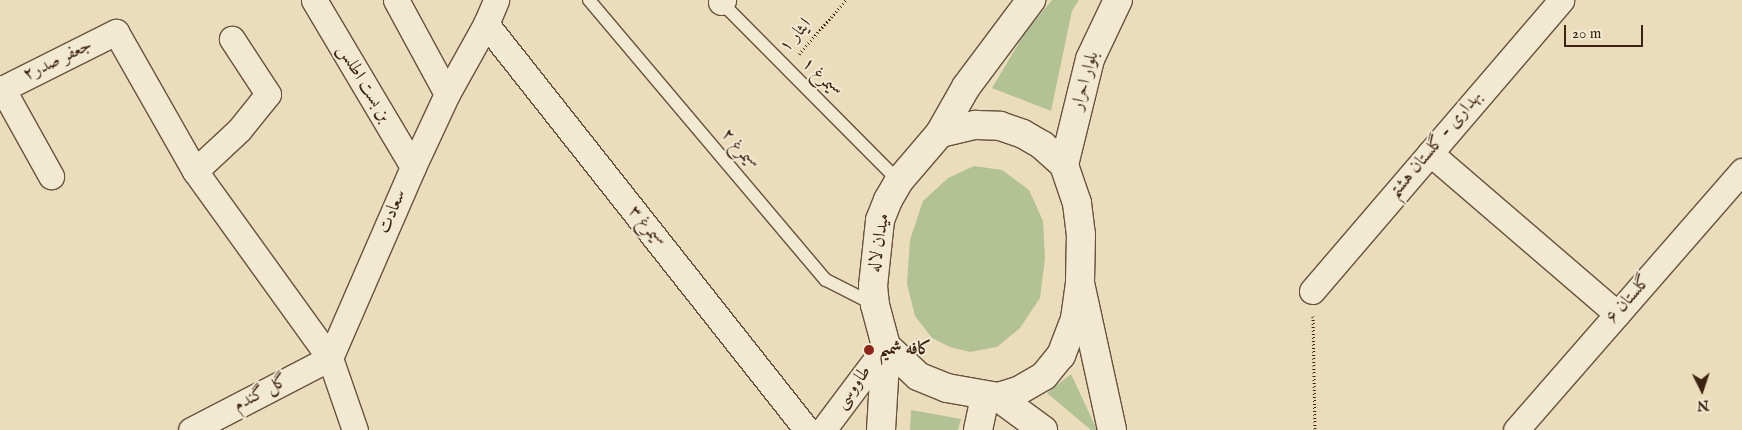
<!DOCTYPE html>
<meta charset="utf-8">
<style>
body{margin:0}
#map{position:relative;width:1742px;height:430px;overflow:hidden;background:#ebddbc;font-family:"IM FELL English",Amiri,serif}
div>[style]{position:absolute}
.green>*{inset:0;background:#b2c294}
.path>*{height:3px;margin-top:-1.5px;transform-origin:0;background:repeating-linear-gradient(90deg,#3d2311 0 1px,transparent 0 3.5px)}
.roads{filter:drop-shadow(1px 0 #68523c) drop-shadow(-1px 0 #68523c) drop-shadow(0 1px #68523c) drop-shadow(0 -1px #68523c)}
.service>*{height:12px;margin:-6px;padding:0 6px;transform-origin:6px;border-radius:6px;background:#f2e9d3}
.minor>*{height:25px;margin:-12.5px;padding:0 12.5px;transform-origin:12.5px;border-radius:12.5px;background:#f2e9d3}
.tertiary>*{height:28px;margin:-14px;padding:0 14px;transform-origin:14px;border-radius:14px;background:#f2e9d3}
.dots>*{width:14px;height:14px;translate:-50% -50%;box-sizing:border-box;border:2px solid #f2e9d3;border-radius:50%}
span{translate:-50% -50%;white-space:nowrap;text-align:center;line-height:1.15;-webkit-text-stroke:4px #f2e9d3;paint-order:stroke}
.street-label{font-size:18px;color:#3d2311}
.poi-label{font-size:18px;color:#3d2311;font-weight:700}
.left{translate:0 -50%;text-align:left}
.north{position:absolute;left:1677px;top:365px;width:50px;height:50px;-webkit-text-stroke:4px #f2e9d3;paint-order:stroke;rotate:176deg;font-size:14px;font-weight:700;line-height:20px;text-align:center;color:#3d2311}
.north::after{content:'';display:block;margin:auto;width:18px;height:22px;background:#3d2311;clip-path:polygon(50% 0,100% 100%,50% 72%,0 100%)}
.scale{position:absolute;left:1564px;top:25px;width:79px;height:22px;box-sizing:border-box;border:2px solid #3d2311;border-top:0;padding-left:6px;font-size:15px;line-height:18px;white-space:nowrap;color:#3d2311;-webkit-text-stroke:4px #f2e9d3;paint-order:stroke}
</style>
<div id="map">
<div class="green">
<div style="clip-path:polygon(1052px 0,1079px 0,1072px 11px,1051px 111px,992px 88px,1026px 31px)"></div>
<div style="clip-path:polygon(974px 166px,1002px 170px,1029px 190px,1043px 221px,1045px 258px,1040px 298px,1020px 328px,997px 347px,970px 352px,950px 347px,932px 338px,915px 316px,907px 284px,910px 240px,923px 201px,948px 178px)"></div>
<div style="clip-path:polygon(1071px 374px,1097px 430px,1091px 430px,1047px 393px)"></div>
<div style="clip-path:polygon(911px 410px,961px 419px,958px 430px,910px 430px)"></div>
</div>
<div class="path">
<div style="left:799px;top:54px;width:72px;rotate:-49deg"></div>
<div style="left:1313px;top:316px;width:114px;rotate:89deg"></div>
</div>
<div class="roads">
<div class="service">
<div style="left:589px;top:0;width:367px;rotate:49.8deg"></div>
<div style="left:826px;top:280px;width:55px;rotate:27deg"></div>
<div style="left:719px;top:0;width:255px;rotate:45.2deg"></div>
</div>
<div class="minor">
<div style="left:314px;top:0;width:194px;rotate:59.3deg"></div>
<div style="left:396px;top:0;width:107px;rotate:61.5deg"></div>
<div style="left:721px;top:2px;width:3px;rotate:-45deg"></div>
<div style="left:486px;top:24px;width:518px;rotate:51.67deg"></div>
<div style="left:2px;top:88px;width:101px;rotate:60.9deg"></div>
<div style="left:0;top:90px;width:130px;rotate:-26.6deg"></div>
<div style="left:116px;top:32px;width:160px;rotate:60.4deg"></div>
<div style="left:195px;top:171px;width:231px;rotate:54.2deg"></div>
<div style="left:330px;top:358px;width:76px;rotate:70.9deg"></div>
<div style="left:1430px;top:153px;width:247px;rotate:40.7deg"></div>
<div style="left:195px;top:171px;width:60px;rotate:-43deg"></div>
<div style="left:239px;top:130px;width:46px;rotate:-51.1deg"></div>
<div style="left:268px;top:94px;width:66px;rotate:-123.2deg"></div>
<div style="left:1312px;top:291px;width:383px;rotate:-49.4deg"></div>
<div style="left:330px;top:358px;width:208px;rotate:-66.5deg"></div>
<div style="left:413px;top:167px;width:81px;rotate:-65deg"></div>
<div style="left:447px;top:94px;width:80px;rotate:-60.9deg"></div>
<div style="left:486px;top:24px;width:26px;rotate:-67deg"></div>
<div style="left:191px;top:430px;width:157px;rotate:-27.4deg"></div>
<div style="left:823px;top:430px;width:105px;rotate:-53.1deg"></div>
<div style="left:1516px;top:430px;width:344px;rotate:-48.9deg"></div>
</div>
<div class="tertiary">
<div style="left:940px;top:133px;width:53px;rotate:-60.5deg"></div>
<div style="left:966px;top:87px;width:109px;rotate:-53.2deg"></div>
<div style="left:1064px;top:165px;width:109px;rotate:-76.2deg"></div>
<div style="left:1090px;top:59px;width:65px;rotate:-64.6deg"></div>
<div style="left:1080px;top:283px;width:36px;rotate:98deg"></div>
<div style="left:1075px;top:319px;width:39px;rotate:111deg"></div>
<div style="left:1061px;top:355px;width:27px;rotate:129deg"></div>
<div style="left:1044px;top:376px;width:30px;rotate:150deg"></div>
<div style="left:1018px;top:391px;width:21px;rotate:163deg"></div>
<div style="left:998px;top:397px;width:52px;rotate:-170deg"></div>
<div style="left:947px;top:388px;width:31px;rotate:-158deg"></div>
<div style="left:918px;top:376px;width:44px;rotate:-136.8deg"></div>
<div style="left:886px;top:346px;width:42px;rotate:-105deg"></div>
<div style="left:875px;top:305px;width:19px;rotate:-96deg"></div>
<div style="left:873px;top:286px;width:66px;rotate:-83.9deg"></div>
<div style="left:880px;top:220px;width:22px;rotate:-68deg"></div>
<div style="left:888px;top:200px;width:22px;rotate:-60deg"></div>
<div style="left:899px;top:181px;width:63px;rotate:-49.5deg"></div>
<div style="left:940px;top:133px;width:37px;rotate:-13deg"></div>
<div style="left:976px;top:125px;width:24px;rotate:2deg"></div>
<div style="left:1000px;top:126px;width:24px;rotate:19deg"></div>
<div style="left:1023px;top:134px;width:22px;rotate:30deg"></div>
<div style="left:1042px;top:145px;width:30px;rotate:42deg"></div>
<div style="left:1064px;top:165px;width:40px;rotate:71.1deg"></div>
<div style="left:1077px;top:203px;width:31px;rotate:83deg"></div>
<div style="left:1081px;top:234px;width:49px;rotate:91.2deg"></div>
<div style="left:1080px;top:283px;width:150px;rotate:77.7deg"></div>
<div style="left:998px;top:397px;width:56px;rotate:36.3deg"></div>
<div style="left:881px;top:430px;width:84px;rotate:-86.6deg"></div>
<div style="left:978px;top:430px;width:35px;rotate:-78deg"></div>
</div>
</div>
<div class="dots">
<div style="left:869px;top:350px;background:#8f2418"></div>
</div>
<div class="street-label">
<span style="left:796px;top:36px;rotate:-49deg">ایثار ۱</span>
<span style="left:58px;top:61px;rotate:-26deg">جعفر صدر۲</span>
<span style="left:821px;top:78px;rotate:45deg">سیمرغ ۱</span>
<span style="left:1086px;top:81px;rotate:-74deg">بلوار احرار</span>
<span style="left:363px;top:84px;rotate:59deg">بن بست اطلس</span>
<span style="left:1436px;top:145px;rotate:-50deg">بهداری - گلستان هشتم</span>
<span style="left:739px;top:150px;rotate:50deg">سیمرغ ۲</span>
<span style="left:393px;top:212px;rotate:-67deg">سعادت</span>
<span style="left:646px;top:227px;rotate:52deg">سیمرغ ۳</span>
<span style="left:880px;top:243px;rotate:-81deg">میدان لاله</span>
<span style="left:1629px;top:300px;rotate:-49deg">گلستان ۶</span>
<span style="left:854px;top:388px;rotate:-54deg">طاووسی</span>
<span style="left:261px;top:394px;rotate:-28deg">گل گندم</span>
</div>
<div class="poi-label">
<span class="left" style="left:879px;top:350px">کافه شمیم</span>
</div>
<div class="north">N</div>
<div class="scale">20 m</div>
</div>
